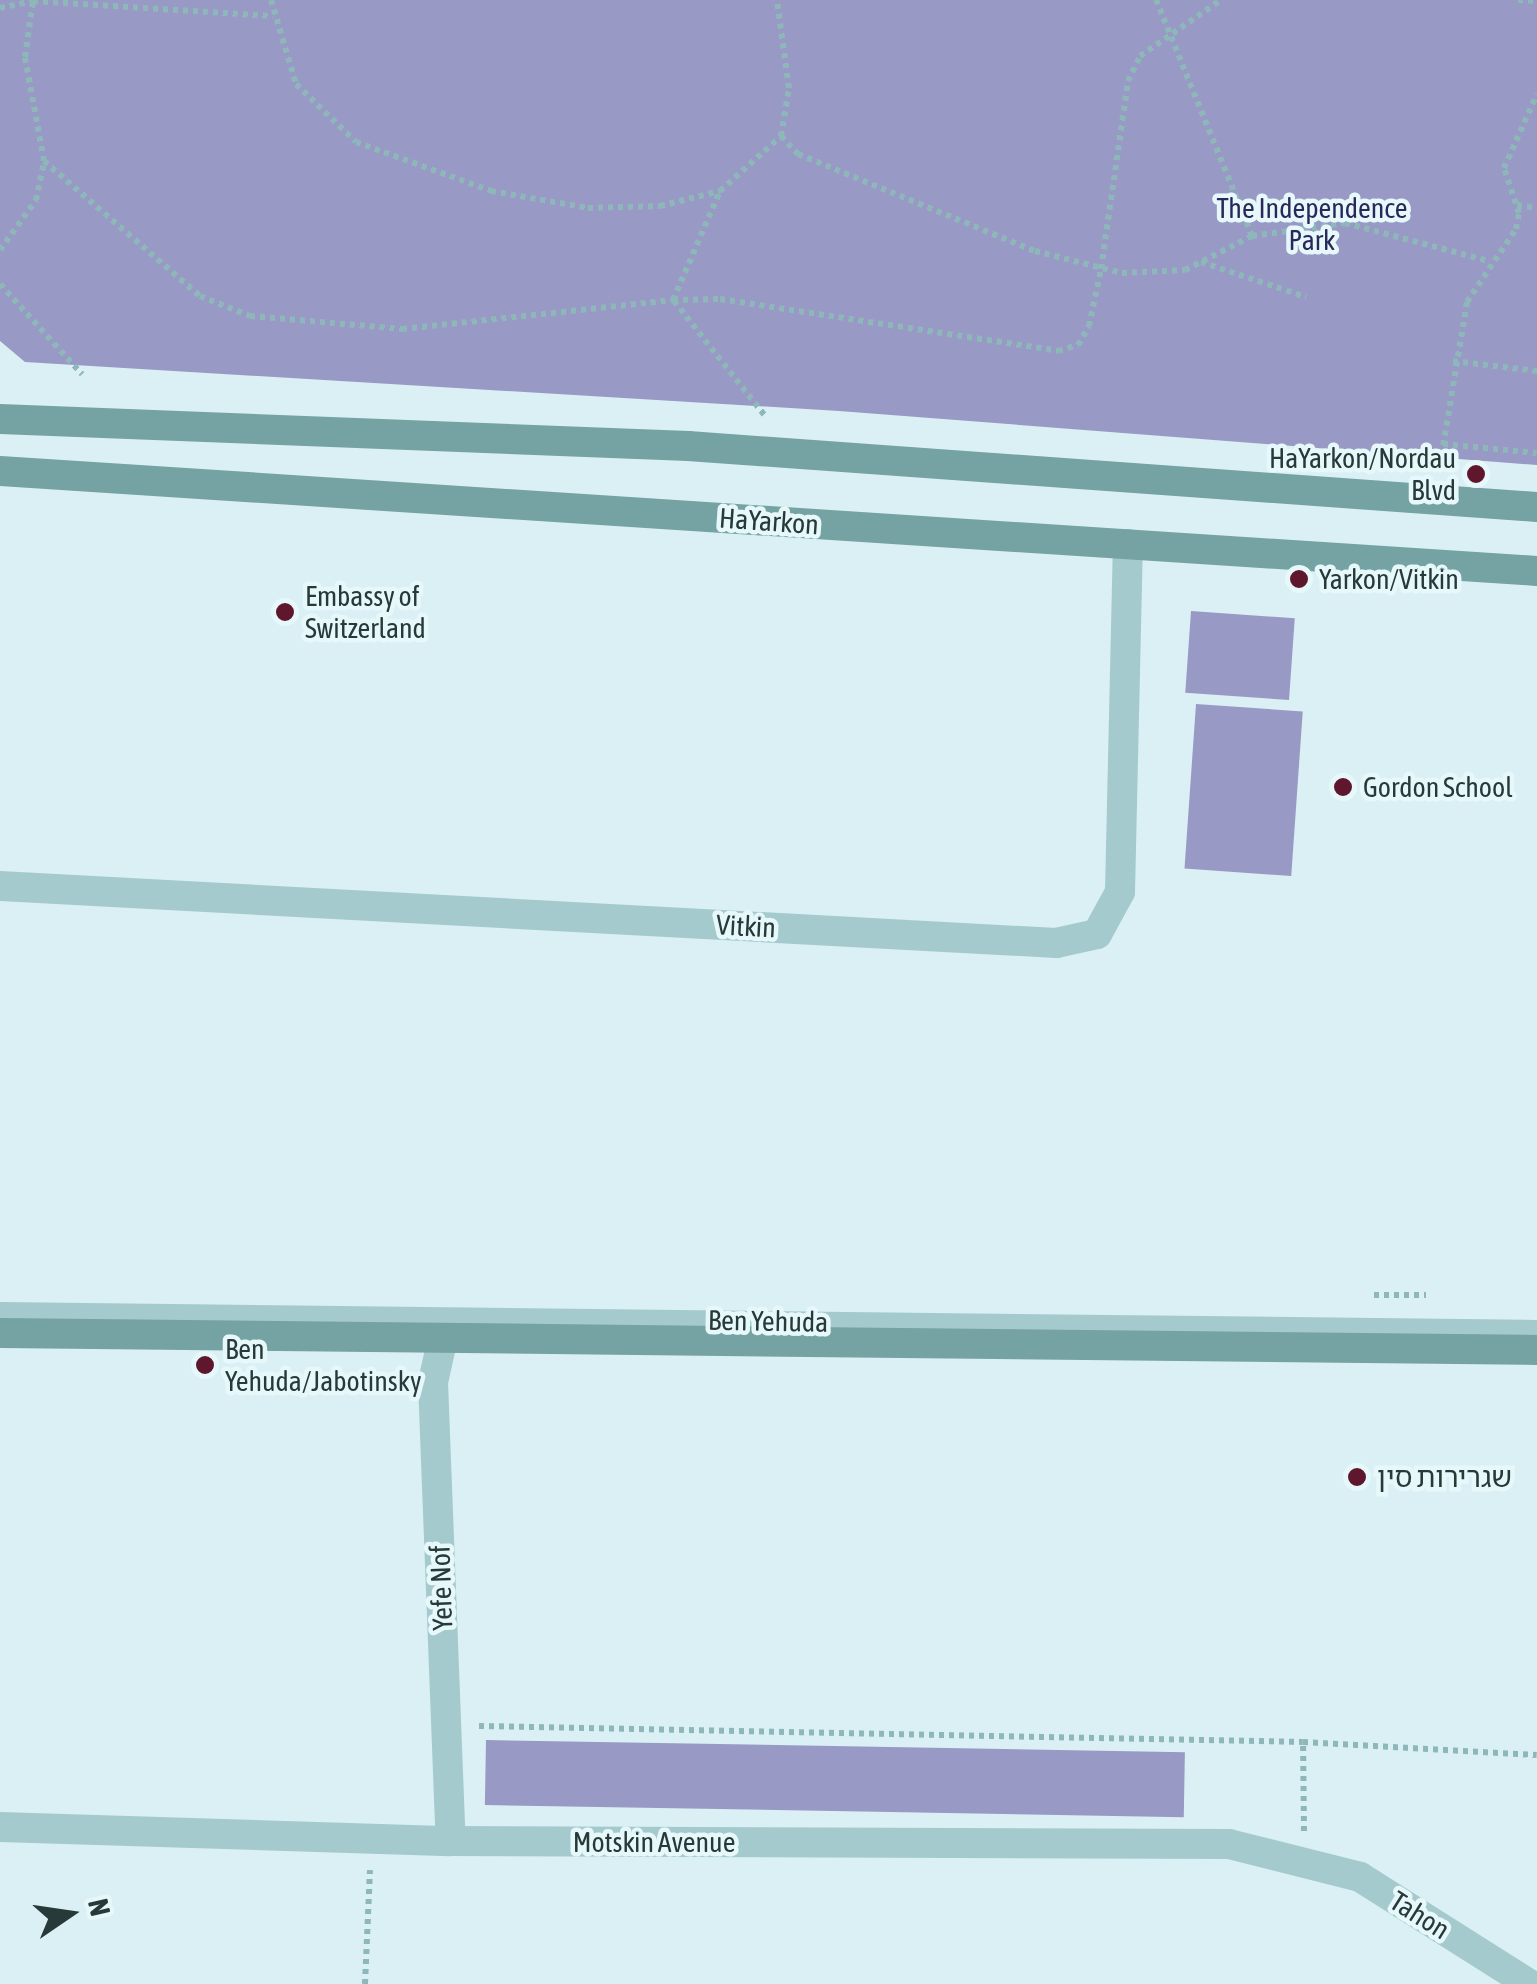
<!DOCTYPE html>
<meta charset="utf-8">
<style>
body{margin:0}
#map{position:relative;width:1537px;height:1984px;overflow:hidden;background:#daf0f4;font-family:"Asap Condensed","Noto Sans Hebrew",sans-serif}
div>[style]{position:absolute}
.green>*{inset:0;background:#9899c5;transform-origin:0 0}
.path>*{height:6px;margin-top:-3px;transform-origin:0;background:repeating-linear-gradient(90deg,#8eb7ba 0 5px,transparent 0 10px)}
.lane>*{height:20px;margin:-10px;padding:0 10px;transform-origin:10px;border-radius:10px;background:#a4cace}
.street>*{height:30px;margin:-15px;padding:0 15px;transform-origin:15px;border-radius:15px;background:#a4cace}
.secondary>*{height:30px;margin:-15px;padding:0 15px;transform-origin:15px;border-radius:15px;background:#75a2a2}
.dots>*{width:28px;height:28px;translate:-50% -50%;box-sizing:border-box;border:5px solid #e7f8fb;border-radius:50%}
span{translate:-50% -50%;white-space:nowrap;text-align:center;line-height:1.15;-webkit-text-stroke:9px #e7f8fb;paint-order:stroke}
.park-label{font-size:28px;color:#28285a}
.poi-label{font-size:28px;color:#273938}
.right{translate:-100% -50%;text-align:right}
.left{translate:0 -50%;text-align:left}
.street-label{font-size:28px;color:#273938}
.north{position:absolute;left:20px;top:1864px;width:100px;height:100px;-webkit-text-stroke:8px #e7f8fb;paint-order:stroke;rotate:77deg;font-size:28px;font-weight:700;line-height:40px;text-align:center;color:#273938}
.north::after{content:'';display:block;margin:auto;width:35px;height:45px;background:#273938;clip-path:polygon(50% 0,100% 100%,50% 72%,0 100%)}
</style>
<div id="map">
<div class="green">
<div style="clip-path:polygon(0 0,1537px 0,1537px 465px,839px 411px,25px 362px,0 341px)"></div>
<div style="left:1191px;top:611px;width:104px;height:82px;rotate:4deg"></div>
<div style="left:1196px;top:704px;width:107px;height:165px;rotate:4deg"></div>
<div style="left:486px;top:1740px;width:699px;height:65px;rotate:1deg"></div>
</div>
<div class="path">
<div style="left:271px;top:0;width:88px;rotate:73.4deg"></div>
<div style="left:296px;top:84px;width:83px;rotate:44deg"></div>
<div style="left:356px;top:142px;width:144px;rotate:19.9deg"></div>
<div style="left:491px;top:191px;width:98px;rotate:9.9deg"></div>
<div style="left:588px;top:208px;width:72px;rotate:-1.6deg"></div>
<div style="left:660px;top:206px;width:62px;rotate:-14deg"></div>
<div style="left:720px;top:191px;width:82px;rotate:-42deg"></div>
<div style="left:781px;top:136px;width:49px;rotate:-80.5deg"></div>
<div style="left:789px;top:88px;width:89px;rotate:-97.8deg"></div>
<div style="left:1518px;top:0;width:19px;rotate:3deg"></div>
<div style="left:0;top:8px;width:34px;rotate:-12deg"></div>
<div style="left:781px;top:136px;width:25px;rotate:47deg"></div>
<div style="left:798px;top:154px;width:256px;rotate:22.3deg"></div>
<div style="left:1035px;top:251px;width:90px;rotate:14.2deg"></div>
<div style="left:1122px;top:273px;width:63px;rotate:-2.7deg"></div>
<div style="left:1185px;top:270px;width:75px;rotate:-26.9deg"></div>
<div style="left:1252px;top:236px;width:255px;rotate:-112.1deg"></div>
<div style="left:44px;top:161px;width:206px;rotate:40.9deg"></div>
<div style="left:200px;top:296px;width:54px;rotate:21.8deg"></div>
<div style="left:250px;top:316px;width:153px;rotate:4.9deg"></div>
<div style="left:402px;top:329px;width:273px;rotate:-6.1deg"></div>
<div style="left:673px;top:300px;width:119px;rotate:-66.7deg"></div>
<div style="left:1517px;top:205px;width:20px;rotate:9deg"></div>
<div style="left:1252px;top:236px;width:94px;rotate:-8deg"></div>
<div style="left:1345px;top:223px;width:149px;rotate:14.8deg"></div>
<div style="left:0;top:250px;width:62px;rotate:-54.2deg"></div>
<div style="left:36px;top:200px;width:40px;rotate:-78deg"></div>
<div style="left:44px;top:161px;width:106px;rotate:-100.4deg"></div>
<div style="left:25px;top:57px;width:57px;rotate:-81.9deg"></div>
<div style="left:33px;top:1px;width:240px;rotate:3.6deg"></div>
<div style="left:1201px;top:262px;width:111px;rotate:18.4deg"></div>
<div style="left:0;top:284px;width:122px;rotate:47.7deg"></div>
<div style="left:673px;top:300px;width:47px;rotate:-1.2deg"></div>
<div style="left:720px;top:299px;width:342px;rotate:8.7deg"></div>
<div style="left:1058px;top:351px;width:21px;rotate:-17deg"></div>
<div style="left:1078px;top:345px;width:22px;rotate:-60deg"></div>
<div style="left:1089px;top:326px;width:58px;rotate:-78.1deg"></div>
<div style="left:1101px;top:269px;width:190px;rotate:-81.8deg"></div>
<div style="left:1128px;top:81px;width:28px;rotate:-64deg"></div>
<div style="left:1140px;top:56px;width:98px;rotate:-34.7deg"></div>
<div style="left:674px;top:301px;width:147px;rotate:51.6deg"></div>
<div style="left:1453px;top:361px;width:85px;rotate:6.8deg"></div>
<div style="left:1443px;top:444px;width:94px;rotate:5.5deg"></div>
<div style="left:1440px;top:465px;width:165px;rotate:-80.6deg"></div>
<div style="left:1467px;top:302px;width:88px;rotate:-56.1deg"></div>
<div style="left:1516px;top:229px;width:16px;rotate:-79deg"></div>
<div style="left:1519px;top:213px;width:47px;rotate:-108.4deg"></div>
<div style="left:1504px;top:168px;width:81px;rotate:-66deg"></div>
<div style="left:1374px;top:1295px;width:52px"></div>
<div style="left:479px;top:1726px;width:824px;rotate:1.11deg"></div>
<div style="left:1304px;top:1831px;width:89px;rotate:-90.6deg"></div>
<div style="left:1303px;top:1742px;width:234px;rotate:3.2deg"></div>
<div style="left:365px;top:1984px;width:114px;rotate:-87.5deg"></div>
</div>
<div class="lane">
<div style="left:0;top:1312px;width:1537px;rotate:0.67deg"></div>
</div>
<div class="street">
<div style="left:0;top:886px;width:1058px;rotate:3.09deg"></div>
<div style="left:1056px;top:943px;width:42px;rotate:-12.4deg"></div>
<div style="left:1097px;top:934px;width:48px;rotate:-61.3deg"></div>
<div style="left:1120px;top:892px;width:348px;rotate:-88.7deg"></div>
<div style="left:443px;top:1337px;width:46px;rotate:102.5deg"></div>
<div style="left:433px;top:1382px;width:459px;rotate:87.8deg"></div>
<div style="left:0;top:1827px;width:451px;rotate:1.8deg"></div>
<div style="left:451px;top:1841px;width:778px;rotate:0.22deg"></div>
<div style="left:1229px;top:1844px;width:135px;rotate:14.1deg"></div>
<div style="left:1360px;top:1877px;width:200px;rotate:32.3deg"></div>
</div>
<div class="secondary">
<div style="left:0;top:419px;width:689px;rotate:2.25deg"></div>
<div style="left:688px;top:446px;width:851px;rotate:4.11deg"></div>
<div style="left:0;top:471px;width:1540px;rotate:3.72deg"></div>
<div style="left:0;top:1333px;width:1537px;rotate:0.63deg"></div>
</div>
<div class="dots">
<div style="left:1476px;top:474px;background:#5f172d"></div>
<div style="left:1299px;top:579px;background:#5f172d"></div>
<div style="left:285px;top:612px;background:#5f172d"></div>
<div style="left:1343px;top:787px;background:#5f172d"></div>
<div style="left:205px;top:1365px;background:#5f172d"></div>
<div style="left:1357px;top:1477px;background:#5f172d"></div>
</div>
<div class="park-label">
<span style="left:1312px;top:224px">The Independence<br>Park</span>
</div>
<div class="poi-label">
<span class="right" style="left:1456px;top:474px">HaYarkon/Nordau<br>Blvd</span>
<span class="left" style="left:1319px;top:579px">Yarkon/Vitkin</span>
<span class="left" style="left:305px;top:612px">Embassy of<br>Switzerland</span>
<span class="left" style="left:1363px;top:787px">Gordon School</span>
<span class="left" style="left:225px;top:1365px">Ben<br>Yehuda/Jabotinsky</span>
<span class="left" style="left:1377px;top:1477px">שגרירות סין</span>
</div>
<div class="street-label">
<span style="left:769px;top:521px;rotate:4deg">HaYarkon</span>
<span style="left:746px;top:926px;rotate:3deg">Vitkin</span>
<span style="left:768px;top:1321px;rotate:1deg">Ben Yehuda</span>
<span style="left:441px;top:1588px;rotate:-92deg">Yefe Nof</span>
<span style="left:654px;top:1842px">Motskin Avenue</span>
<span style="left:1420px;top:1915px;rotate:32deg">Tahon</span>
</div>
<div class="north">N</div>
</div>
